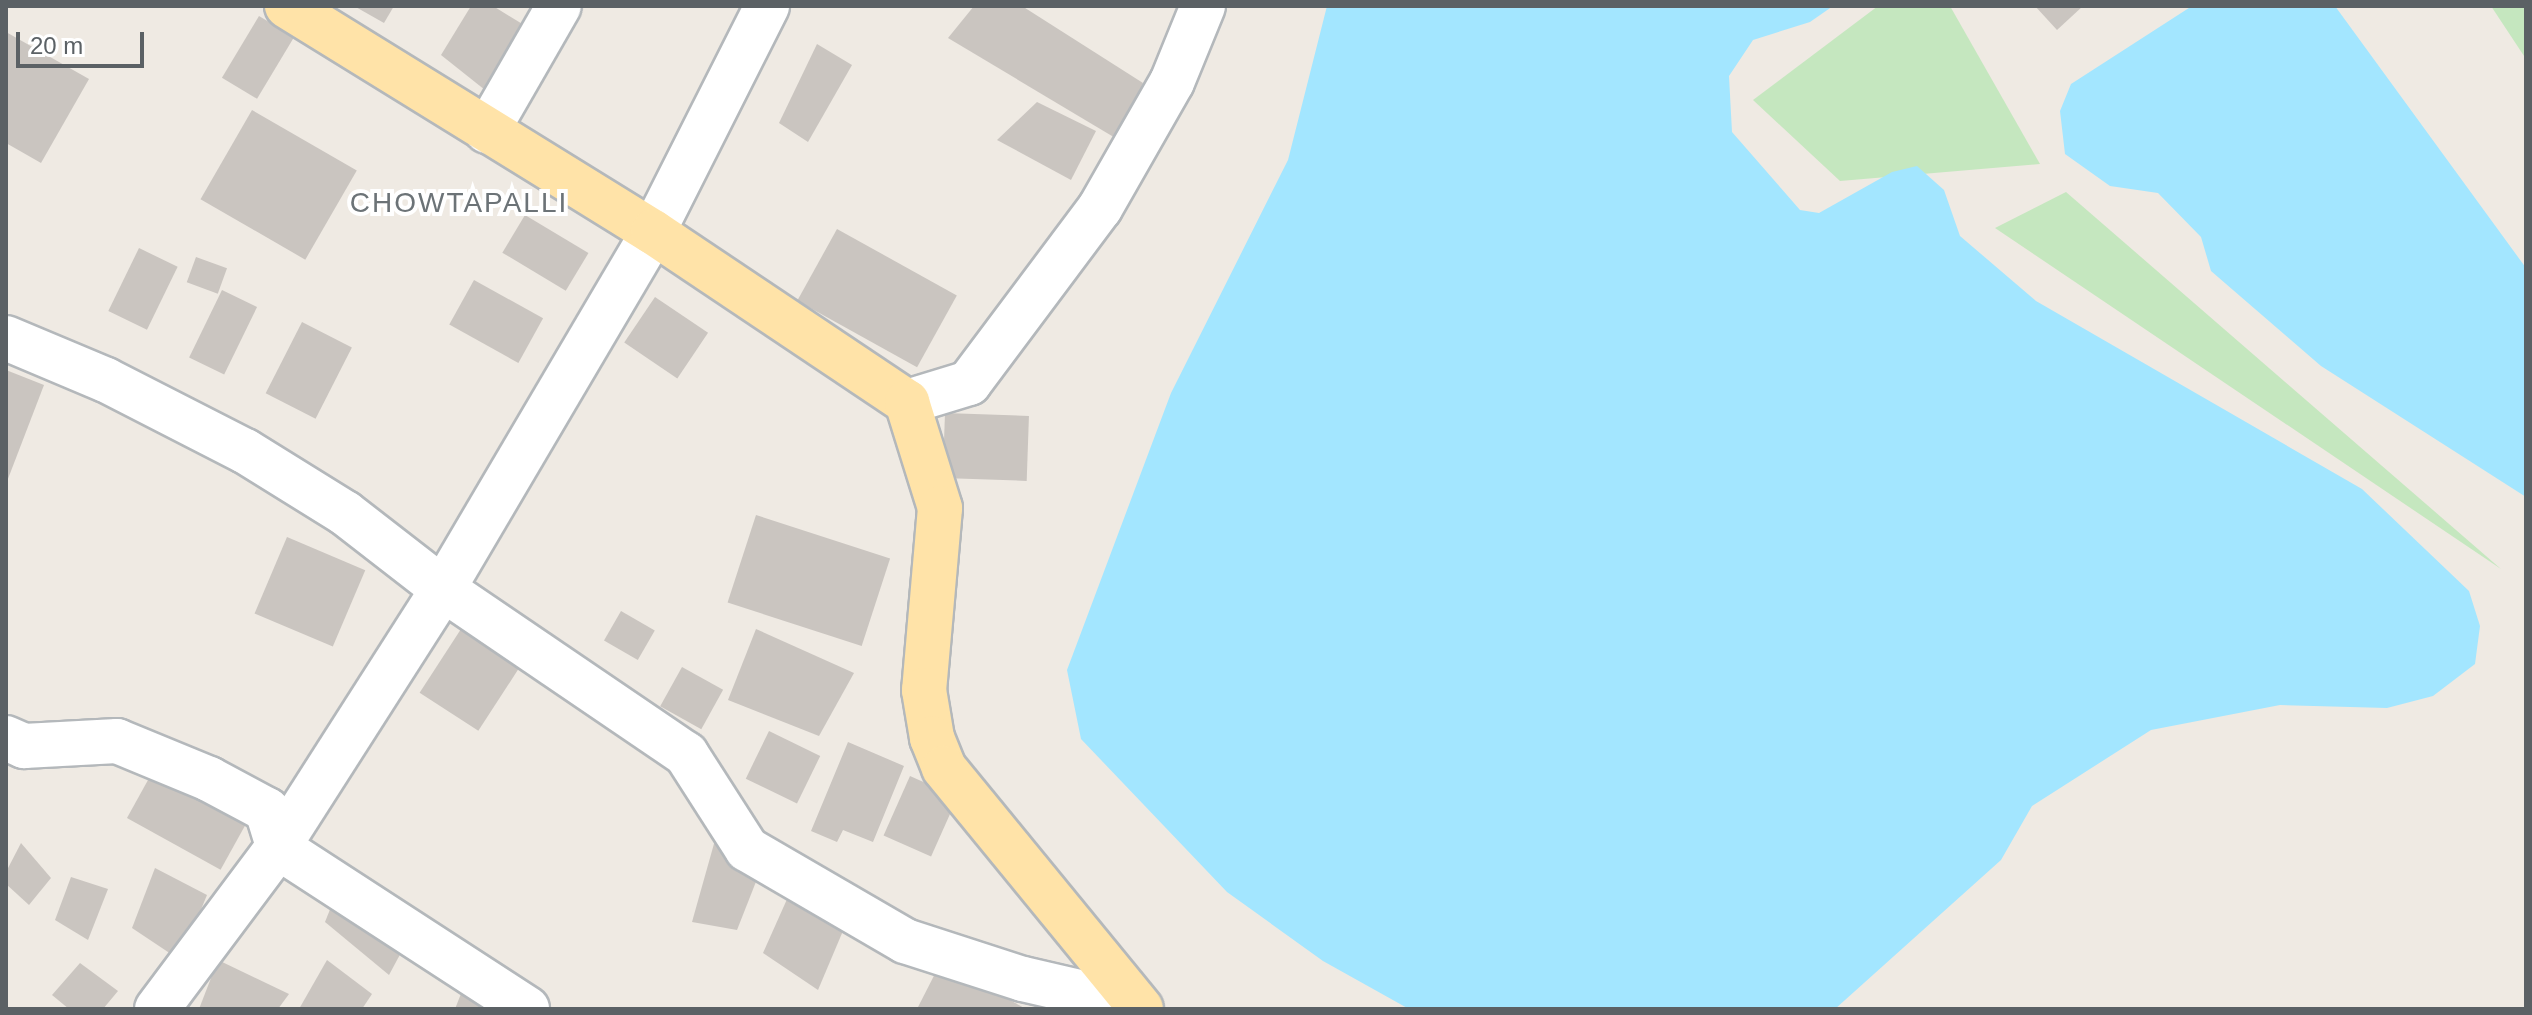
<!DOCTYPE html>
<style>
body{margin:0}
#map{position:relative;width:2532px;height:1015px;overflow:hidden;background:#efeae3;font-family:Arial,sans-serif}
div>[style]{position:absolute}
.green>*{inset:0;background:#c5e7bf}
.water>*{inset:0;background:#a3e6ff}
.building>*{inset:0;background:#cac5c0;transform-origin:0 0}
.roads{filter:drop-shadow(2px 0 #b4b8bb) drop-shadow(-2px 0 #b4b8bb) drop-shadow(0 2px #b4b8bb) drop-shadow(0 -2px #b4b8bb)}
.minor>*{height:44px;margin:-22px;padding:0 22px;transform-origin:22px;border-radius:22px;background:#fff}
.major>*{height:44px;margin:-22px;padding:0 22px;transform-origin:22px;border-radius:22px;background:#ffe3a8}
span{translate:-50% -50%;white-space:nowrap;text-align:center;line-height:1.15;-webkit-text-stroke:8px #fff;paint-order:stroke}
.quarter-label{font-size:28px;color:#6c7377;letter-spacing:2px}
.frame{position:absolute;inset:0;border:8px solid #5b6165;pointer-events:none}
.scale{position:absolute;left:16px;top:32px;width:128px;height:36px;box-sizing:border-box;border:4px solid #5b6165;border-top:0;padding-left:10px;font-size:24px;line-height:28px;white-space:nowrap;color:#5b6165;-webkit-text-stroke:6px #fff;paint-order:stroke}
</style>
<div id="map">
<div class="green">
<div style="clip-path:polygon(1878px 6px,1950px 6px,2040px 164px,1840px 181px,1753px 100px)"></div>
<div style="clip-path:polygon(2491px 6px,2526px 6px,2526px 59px)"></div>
<div style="clip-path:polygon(2066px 192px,2501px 569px,1995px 228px)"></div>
</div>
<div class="water">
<div style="clip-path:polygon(1327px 6px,1833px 6px,1810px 22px,1753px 40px,1729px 76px,1732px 132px,1800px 210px,1819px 213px,1892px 172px,1917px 166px,1944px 190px,1960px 236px,2036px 301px,2362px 489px,2469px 591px,2480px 626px,2475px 664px,2433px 696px,2387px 708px,2280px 705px,2151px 730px,2032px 806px,2001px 860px,1835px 1009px,1409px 1009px,1323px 961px,1227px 892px,1081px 739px,1067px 670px,1171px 393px,1288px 160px)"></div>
<div style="clip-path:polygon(2192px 6px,2335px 6px,2526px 268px,2526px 497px,2321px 366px,2211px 271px,2201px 237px,2158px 193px,2110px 186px,2065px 154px,2060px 111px,2071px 84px)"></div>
</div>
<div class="building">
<div style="clip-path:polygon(354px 6px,394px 6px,384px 23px)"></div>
<div style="clip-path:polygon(471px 6px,493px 6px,524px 25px,485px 90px,441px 55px)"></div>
<div style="clip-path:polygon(974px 6px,1022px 6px,1143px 83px,1117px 139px,948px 38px)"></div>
<div style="clip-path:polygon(2035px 6px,2083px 6px,2057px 30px)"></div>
<div style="left:259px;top:16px;width:41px;height:72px;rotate:31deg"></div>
<div style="clip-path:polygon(6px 32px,89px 79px,41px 163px,6px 143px)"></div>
<div style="clip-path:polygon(817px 44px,852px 65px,808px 142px,779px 123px)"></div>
<div style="clip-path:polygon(1037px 102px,1096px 131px,1071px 180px,997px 140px)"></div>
<div style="left:252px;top:110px;width:121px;height:103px;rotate:30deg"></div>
<div style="left:525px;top:215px;width:74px;height:44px;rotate:31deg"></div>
<div style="left:837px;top:229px;width:137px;height:82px;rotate:29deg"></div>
<div style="left:139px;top:248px;width:43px;height:70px;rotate:26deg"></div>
<div style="left:196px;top:257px;width:33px;height:27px;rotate:20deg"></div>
<div style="left:474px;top:280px;width:79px;height:51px;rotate:29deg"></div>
<div style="left:222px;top:290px;width:39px;height:75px;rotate:26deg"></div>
<div style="left:655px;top:297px;width:64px;height:55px;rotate:34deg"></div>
<div style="left:302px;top:322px;width:56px;height:80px;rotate:27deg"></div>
<div style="clip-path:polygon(6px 370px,44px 385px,6px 484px)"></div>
<div style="left:945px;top:413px;width:84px;height:65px;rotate:2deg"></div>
<div style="left:756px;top:515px;width:141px;height:92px;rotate:18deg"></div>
<div style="left:287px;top:537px;width:85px;height:83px;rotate:23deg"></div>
<div style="left:621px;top:611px;width:39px;height:34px;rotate:30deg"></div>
<div style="left:461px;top:629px;width:70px;height:76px;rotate:33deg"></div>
<div style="clip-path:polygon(756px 629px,854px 673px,819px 736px,728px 700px)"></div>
<div style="left:682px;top:667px;width:47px;height:45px;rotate:29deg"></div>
<div style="left:769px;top:731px;width:57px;height:53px;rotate:26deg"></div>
<div style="clip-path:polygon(848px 742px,904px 766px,873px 842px,843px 830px,837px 842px,811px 831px)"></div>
<div style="left:158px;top:762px;width:107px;height:64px;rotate:29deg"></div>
<div style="left:910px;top:776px;width:52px;height:65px;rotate:24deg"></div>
<div style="clip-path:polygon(717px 833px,761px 869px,737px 930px,692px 922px)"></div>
<div style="clip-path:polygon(21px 843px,51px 878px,29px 905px,6px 884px,6px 872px)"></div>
<div style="clip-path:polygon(155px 868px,207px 895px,180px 960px,132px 928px)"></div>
<div style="clip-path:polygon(71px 877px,108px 889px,88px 940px,55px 920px)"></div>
<div style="clip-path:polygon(339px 887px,411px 934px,389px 975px,325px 922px)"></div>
<div style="clip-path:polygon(792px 888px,848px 919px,818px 990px,763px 953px)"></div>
<div style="clip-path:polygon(218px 960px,289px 994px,278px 1009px,199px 1009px)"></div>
<div style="clip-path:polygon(327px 960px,372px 994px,362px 1009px,299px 1009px)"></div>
<div style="clip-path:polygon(941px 962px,1026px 1009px,917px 1009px)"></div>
<div style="clip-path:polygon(80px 963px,118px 991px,103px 1009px,69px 1009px,52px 995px)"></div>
<div style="clip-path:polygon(464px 986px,522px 1009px,455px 1009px)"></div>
</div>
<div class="roads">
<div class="minor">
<div style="left:487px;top:131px;width:144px;rotate:-60.1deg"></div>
<div style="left:6px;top:338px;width:108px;rotate:22.8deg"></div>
<div style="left:106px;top:380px;width:156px;rotate:27.1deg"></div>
<div style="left:245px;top:451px;width:118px;rotate:31.8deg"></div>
<div style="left:345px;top:513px;width:124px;rotate:37.8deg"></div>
<div style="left:443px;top:589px;width:294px;rotate:34.2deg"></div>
<div style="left:686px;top:754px;width:113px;rotate:57.3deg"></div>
<div style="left:747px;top:849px;width:183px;rotate:30.2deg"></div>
<div style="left:905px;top:941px;width:124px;rotate:17.9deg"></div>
<div style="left:1023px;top:979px;width:116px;rotate:13deg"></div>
<div style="left:907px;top:402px;width:65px;rotate:-17deg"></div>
<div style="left:969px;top:383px;width:219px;rotate:-53.2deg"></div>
<div style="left:1100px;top:208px;width:145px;rotate:-60.3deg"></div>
<div style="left:1172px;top:82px;width:82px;rotate:-67.8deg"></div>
<div style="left:6px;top:738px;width:20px;rotate:24deg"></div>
<div style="left:24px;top:746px;width:93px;rotate:-3.1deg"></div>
<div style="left:117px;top:741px;width:100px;rotate:22.4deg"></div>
<div style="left:209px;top:779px;width:66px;rotate:28.1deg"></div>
<div style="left:267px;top:810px;width:39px;rotate:73deg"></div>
<div style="left:278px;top:847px;width:297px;rotate:33deg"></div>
<div style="left:157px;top:1009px;width:202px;rotate:-53.2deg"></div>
<div style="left:278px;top:847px;width:306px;rotate:-57.4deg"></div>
<div style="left:443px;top:589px;width:414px;rotate:-59.5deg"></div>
<div style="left:653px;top:232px;width:253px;rotate:-63.2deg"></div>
</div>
<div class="major">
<div style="left:287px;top:6px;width:430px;rotate:31.7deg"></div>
<div style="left:653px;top:232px;width:306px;rotate:33.8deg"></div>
<div style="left:907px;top:402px;width:111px;rotate:72.7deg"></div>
<div style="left:940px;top:508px;width:183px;rotate:95deg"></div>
<div style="left:924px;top:690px;width:49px;rotate:80.5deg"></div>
<div style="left:932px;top:738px;width:32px;rotate:68deg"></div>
<div style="left:944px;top:768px;width:311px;rotate:50.7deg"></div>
</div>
</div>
<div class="quarter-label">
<span style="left:459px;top:203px">CHOWTAPALLI</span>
</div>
<div class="frame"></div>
<div class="scale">20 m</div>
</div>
